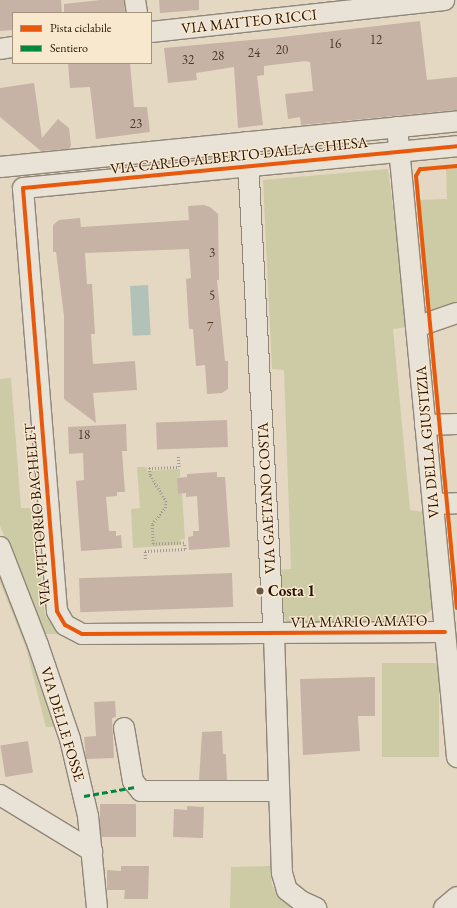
<!DOCTYPE html>
<style>
body{margin:0}
#map{position:relative;width:457px;height:908px;overflow:hidden;background:#e4d8c2;font-family:"EB Garamond",serif}
div>[style]{position:absolute}
.green>*{inset:0;background:#cccba5;transform-origin:0 0}
.water>*{inset:0;background:#b3c2b9;transform-origin:0 0}
.building>*{inset:0;background:#c7b3a5;transform-origin:0 0}
.path>*{height:2.5px;margin-top:-1.25px;transform-origin:0;background:repeating-linear-gradient(90deg,#a39b92 0 1px,transparent 0 3px)}
.roads{filter:drop-shadow(1px 0 #908678) drop-shadow(-1px 0 #908678) drop-shadow(0 1px #908678) drop-shadow(0 -1px #908678)}
.minor>*{height:20px;margin:-10px;padding:0 10px;transform-origin:10px;border-radius:10px;background:#e9e2d7}
.quiet>*{height:3px;margin-top:-1.5px;transform-origin:0;background:repeating-linear-gradient(90deg,#00873e 0 6px,transparent 0 9px)}
.cycleway>*{height:4px;margin:-2px;padding:0 2px;transform-origin:2px;border-radius:2px;background:#e8590c}
.dots>*{width:11px;height:11px;translate:-50% -50%;box-sizing:border-box;border:2px solid #f7e8ce;border-radius:50%}
span{translate:-50% -50%;white-space:nowrap;text-align:center;line-height:1.15;-webkit-text-stroke:3px #f7e8ce;paint-order:stroke}
.number-label{font-size:13px;color:#503829}
.number-label span{-webkit-text-stroke-width:0}
.street-label{font-size:15px;color:#280f00}
.poi-label{font-size:15px;color:#280f00;font-weight:700}
.left{translate:0 -50%;text-align:left}
.legend{position:absolute;left:12px;top:12px;width:140px;height:52px;box-sizing:border-box;background:#f7e8ce;border:1px solid #a4917c;margin:0;padding:5px 7px;list-style:none;font-size:12px;color:#280f00}
.legend li{display:flex;align-items:center;gap:8px;height:20px}
.legend b{width:20px;border:1px solid #a4917c}
</style>
<div id="map">
<div class="green">
<div style="clip-path:polygon(457px 166px,457px 307px,429px 317px,418px 200px,447px 199px,446px 167px)"></div>
<div style="clip-path:polygon(388px 169px,408px 327px,393px 329px,410px 510px,424px 512px,433px 609px,417px 620px,287px 623px,281px 612px,280px 570px,291px 569px,284px 370px,272px 369px,263px 180px)"></div>
<div style="clip-path:polygon(11px 378px,21px 508px,35px 508px,43px 603px,46px 617px,60px 634px,45px 634px,0 526px,0 379px)"></div>
<div style="clip-path:polygon(137px 467px,147px 467px,147px 471px,180px 469px,180px 477px,177px 478px,178px 494px,182px 494px,185px 539px,180px 540px,180px 545px,133px 548px,131px 509px,140px 508px)"></div>
<div style="clip-path:polygon(0 555px,61px 727px,46px 727px,26px 648px,0 582px)"></div>
<div style="left:382px;top:663px;width:57px;height:94px"></div>
<div style="clip-path:polygon(270px 866px,272px 885px,277px 894px,294px 908px,230px 908px,231px 867px)"></div>
</div>
<div class="water">
<div style="left:148px;top:285px;width:50px;height:18px;rotate:87deg"></div>
</div>
<div class="building">
<div style="clip-path:polygon(0 0,61px 0,62px 13px,13px 13px,13px 30px,0 31px)"></div>
<div style="clip-path:polygon(100px 0,124px 0,125px 13px,64px 13px,64px 4px)"></div>
<div style="clip-path:polygon(159px 0,199px 0,199px 10px,160px 13px)"></div>
<div style="clip-path:polygon(420px 21px,427px 80px,457px 77px,457px 110px,301px 125px,300px 117px,288px 119px,285px 94px,313px 91px,310px 62px,305px 61px,264px 66px,264px 75px,257px 76px,263px 125px,238px 128px,234px 67px,196px 73px,197px 80px,168px 83px,164px 48px,273px 38px)"></div>
<div style="clip-path:polygon(68px 63px,130px 63px,134px 107px,147px 107px,150px 132px,96px 139px,90px 87px,70px 88px)"></div>
<div style="clip-path:polygon(34px 83px,42px 138px,58px 119px,69px 128px,71px 146px,69px 149px,41px 151px,0 117px,0 88px)"></div>
<div style="clip-path:polygon(204px 205px,210px 207px,218px 214px,219px 280px,217px 280px,225px 361px,228px 361px,228px 389px,222px 393px,207px 394px,205px 365px,196px 366px,193px 329px,189px 329px,186px 279px,191px 278px,189px 249px,85px 253px,87px 284px,92px 284px,95px 334px,91px 334px,93px 364px,135px 361px,137px 390px,93px 393px,96px 423px,64px 399px,64px 316px,56px 252px,53px 252px,53px 225px,59px 220px,80px 218px,81px 227px,189px 220px,188px 206px)"></div>
<div style="left:227px;top:420px;width:27px;height:71px;rotate:88deg"></div>
<div style="clip-path:polygon(126px 424px,127px 451px,122px 451px,125px 492px,117px 492px,117px 496px,106px 497px,109px 531px,116px 531px,116px 536px,121px 535px,122px 548px,81px 551px,76px 481px,84px 480px,83px 453px,69px 454px,68px 427px)"></div>
<div style="clip-path:polygon(217px 472px,217px 477px,225px 477px,230px 547px,189px 550px,188px 537px,193px 536px,193px 531px,199px 531px,197px 496px,186px 497px,186px 493px,178px 494px,177px 478px,187px 477px,187px 474px)"></div>
<div style="left:232px;top:573px;width:34px;height:153px;rotate:88deg"></div>
<div style="clip-path:polygon(375px 677px,375px 716px,358px 716px,360px 751px,303px 755px,300px 679px)"></div>
<div style="clip-path:polygon(115px 701px,116px 717px,112px 718px,114px 758px,86px 759px,84px 737px,96px 736px,94px 702px)"></div>
<div style="clip-path:polygon(222px 731px,223px 754px,226px 754px,227px 780px,199px 780px,202px 732px)"></div>
<div style="left:28px;top:741px;width:32px;height:28px;rotate:81deg"></div>
<div style="left:100px;top:804px;width:36px;height:33px"></div>
<div style="clip-path:polygon(187px 806px,204px 807px,203px 838px,173px 837px,174px 809px,187px 810px)"></div>
<div style="clip-path:polygon(121px 866px,149px 866px,148px 899px,124px 899px,125px 890px,107px 890px,107px 870px,121px 871px)"></div>
</div>
<div class="path">
<div style="left:145px;top:559px;width:8px;rotate:-90deg"></div>
<div style="left:145px;top:551px;width:40px;rotate:-2.9deg"></div>
<div style="left:185px;top:549px;width:6px;rotate:-99deg"></div>
<div style="left:184px;top:543px;width:31px;rotate:178deg"></div>
<div style="left:153px;top:544px;width:20px;rotate:-93deg"></div>
<div style="left:152px;top:524px;width:21px;rotate:-51deg"></div>
<div style="left:165px;top:508px;width:6px;rotate:-81deg"></div>
<div style="left:166px;top:502px;width:31px;rotate:-121deg"></div>
<div style="left:150px;top:475px;width:7px;rotate:-98deg"></div>
<div style="left:149px;top:468px;width:30px;rotate:-2deg"></div>
<div style="left:179px;top:467px;width:12px;rotate:-95deg"></div>
</div>
<div class="roads">
<div class="minor">
<div style="left:135px;top:0;width:13px;rotate:81deg"></div>
<div style="left:151px;top:32px;width:295px;rotate:-6.2deg"></div>
<div style="left:0;top:49px;width:13px;rotate:-9deg"></div>
<div style="left:397px;top:127px;width:633px;rotate:84.56deg"></div>
<div style="left:247px;top:142px;width:493px;rotate:86.9deg"></div>
<div style="left:274px;top:634px;width:239px;rotate:88.1deg"></div>
<div style="left:282px;top:873px;width:18px;rotate:74deg"></div>
<div style="left:287px;top:890px;width:18px;rotate:38deg"></div>
<div style="left:301px;top:901px;width:17px;rotate:25deg"></div>
<div style="left:0;top:167px;width:459px;rotate:-5.7deg"></div>
<div style="left:416px;top:327px;width:43px;rotate:-18.9deg"></div>
<div style="left:425px;top:425px;width:32px;rotate:-2deg"></div>
<div style="left:433px;top:504px;width:24px;rotate:-2deg"></div>
<div style="left:0;top:547px;width:105px;rotate:68.8deg"></div>
<div style="left:38px;top:645px;width:99px;rotate:71.2deg"></div>
<div style="left:70px;top:739px;width:79px;rotate:76.8deg"></div>
<div style="left:88px;top:816px;width:92px;rotate:84.4deg"></div>
<div style="left:445px;top:632px;width:363px;rotate:179.7deg"></div>
<div style="left:82px;top:634px;width:19px;rotate:-152deg"></div>
<div style="left:65px;top:625px;width:16px;rotate:-120deg"></div>
<div style="left:57px;top:611px;width:424px;rotate:-94.6deg"></div>
<div style="left:23px;top:188px;width:436px;rotate:-5.5deg"></div>
<div style="left:124px;top:728px;width:54px;rotate:80.4deg"></div>
<div style="left:133px;top:781px;width:13px;rotate:51deg"></div>
<div style="left:141px;top:791px;width:138px"></div>
<div style="left:0;top:795px;width:108px;rotate:31.3deg"></div>
<div style="left:444px;top:908px;width:17px;rotate:-40deg"></div>
</div>
</div>
<div class="quiet">
<div style="left:84px;top:796px;width:52px;rotate:-10deg"></div>
</div>
<div class="cycleway">
<div style="left:457px;top:166px;width:37px;rotate:175deg"></div>
<div style="left:420px;top:169px;width:8px;rotate:120deg"></div>
<div style="left:416px;top:176px;width:434px;rotate:84.6deg"></div>
<div style="left:445px;top:632px;width:363px;rotate:179.7deg"></div>
<div style="left:82px;top:634px;width:19px;rotate:-152deg"></div>
<div style="left:65px;top:625px;width:16px;rotate:-120deg"></div>
<div style="left:57px;top:611px;width:424px;rotate:-94.6deg"></div>
<div style="left:23px;top:188px;width:436px;rotate:-5.5deg"></div>
</div>
<div class="dots">
<div style="left:260px;top:591px;background:#6a5544"></div>
</div>
<div class="number-label">
<span style="left:376px;top:40px">12</span>
<span style="left:335px;top:44px">16</span>
<span style="left:282px;top:50px">20</span>
<span style="left:254px;top:53px">24</span>
<span style="left:218px;top:56px">28</span>
<span style="left:188px;top:60px">32</span>
<span style="left:136px;top:124px">23</span>
<span style="left:212px;top:253px">3</span>
<span style="left:212px;top:296px">5</span>
<span style="left:210px;top:327px">7</span>
<span style="left:84px;top:435px">18</span>
</div>
<div class="street-label">
<span style="left:249px;top:21px;rotate:-6deg">VIA MATTEO RICCI</span>
<span style="left:239px;top:155px;rotate:-6deg">VIA CARLO ALBERTO DALLA CHIESA</span>
<span style="left:427px;top:442px;rotate:-95deg">VIA DELLA GIUSTIZIA</span>
<span style="left:266px;top:498px;rotate:-93deg">VIA GAETANO COSTA</span>
<span style="left:37px;top:514px;rotate:-95deg">VIA VITTORIO BACHELET</span>
<span style="left:359px;top:621px;rotate:-1deg">VIA MARIO AMATO</span>
<span style="left:63px;top:724px;rotate:73deg">VIA DELLE FOSSE</span>
</div>
<div class="poi-label">
<span class="left" style="left:268px;top:591px">Costa 1</span>
</div>
<ul class="legend">
<li><b style="height:5px;background:#e8590c"></b>Pista ciclabile</li>
<li><b style="height:5px;background:#00873e"></b>Sentiero</li>
</ul>
</div>
